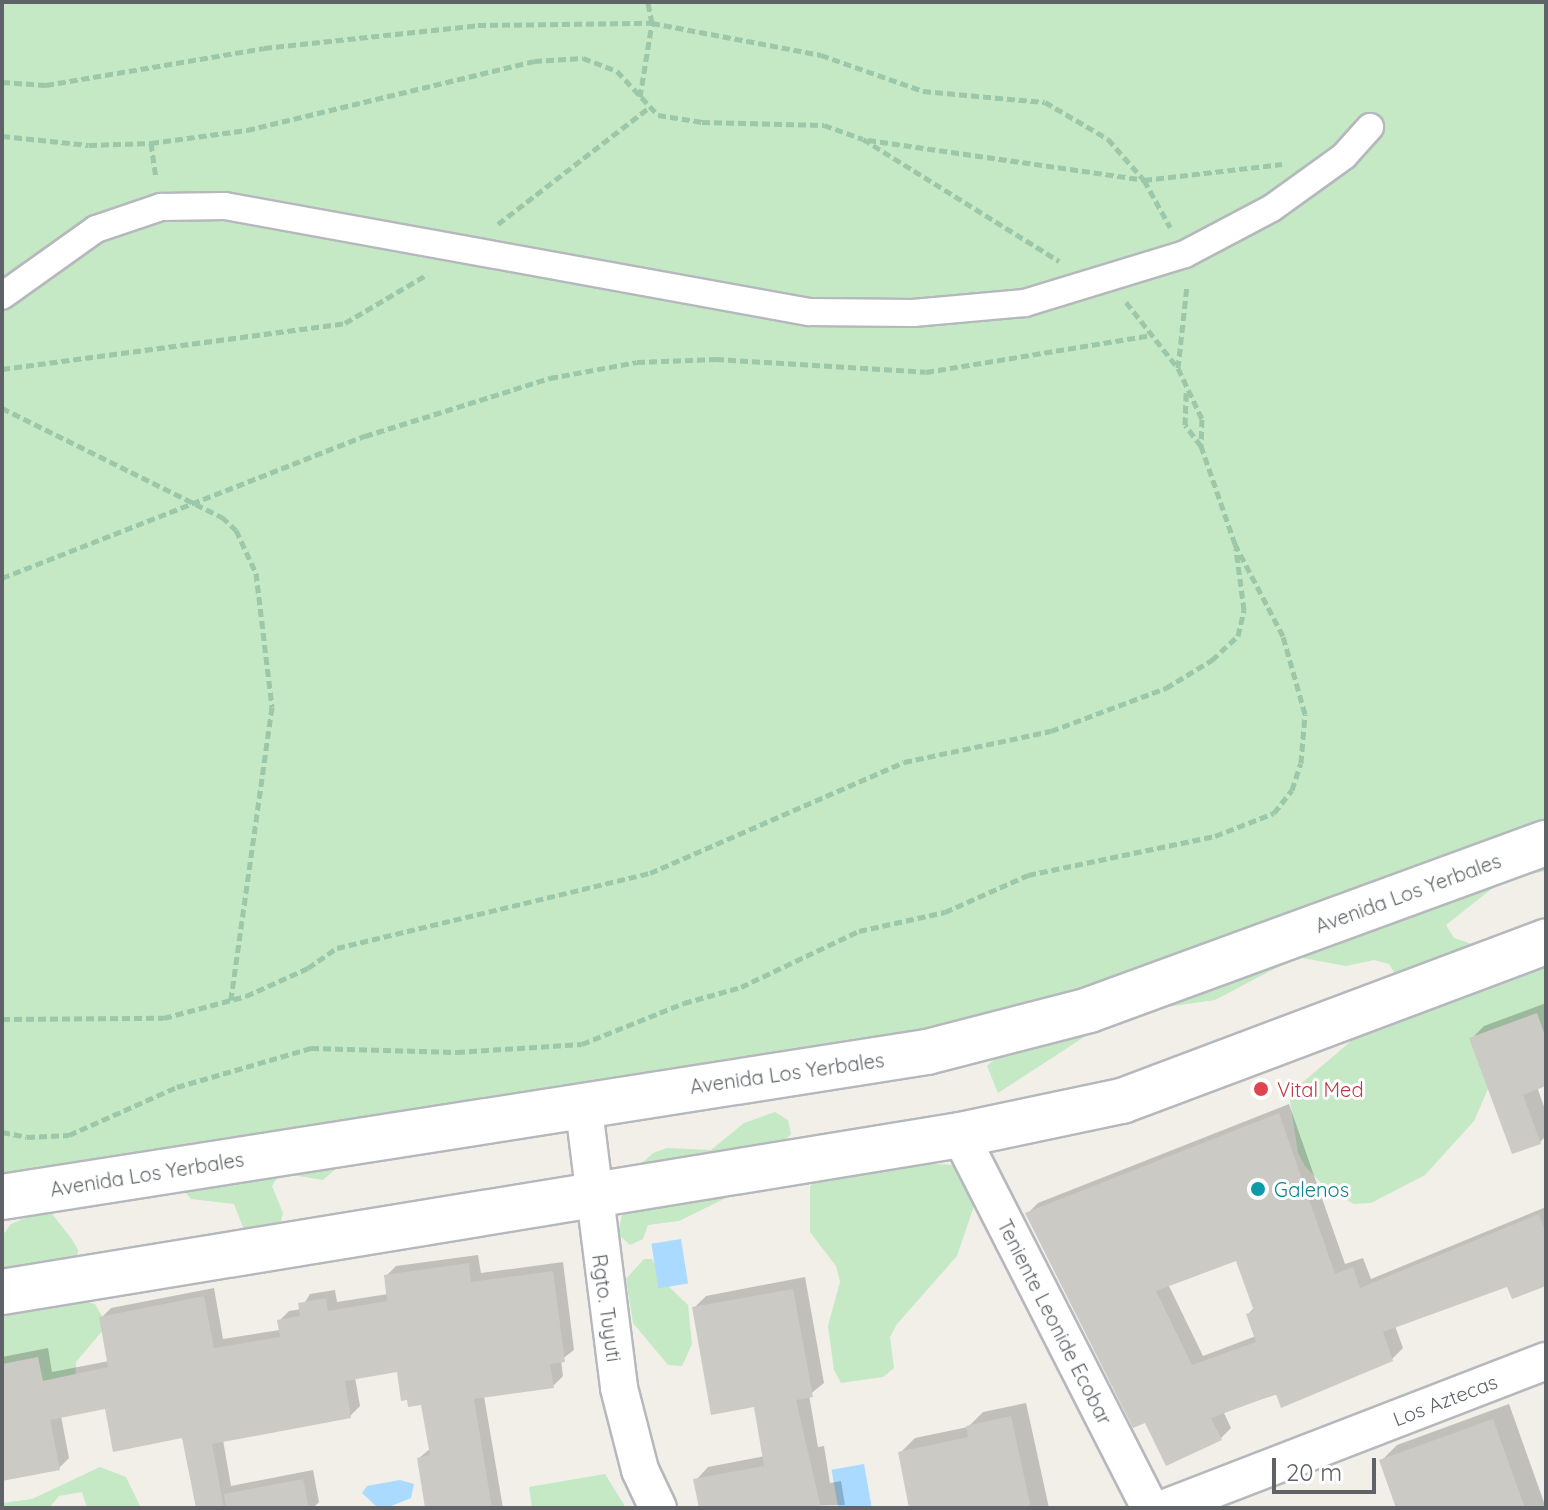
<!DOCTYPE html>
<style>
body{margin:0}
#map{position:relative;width:1548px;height:1510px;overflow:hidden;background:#f1efe8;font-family:Quicksand,sans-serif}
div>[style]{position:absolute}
.green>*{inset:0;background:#c5e8c5}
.water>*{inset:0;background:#aadaff;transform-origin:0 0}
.shadow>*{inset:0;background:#0003}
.building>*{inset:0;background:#cccac5}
.path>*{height:5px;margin-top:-2.5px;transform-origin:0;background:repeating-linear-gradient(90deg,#9cc7a9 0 8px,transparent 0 12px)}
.roads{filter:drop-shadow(2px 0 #b5b8bc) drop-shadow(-2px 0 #b5b8bc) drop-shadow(0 2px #b5b8bc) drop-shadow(0 -2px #b5b8bc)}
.pedestrian>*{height:26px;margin:-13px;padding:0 13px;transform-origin:13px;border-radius:13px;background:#fff}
.minor>*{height:36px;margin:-18px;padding:0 18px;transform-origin:18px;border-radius:18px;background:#fff}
.tertiary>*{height:44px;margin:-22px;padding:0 22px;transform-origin:22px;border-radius:22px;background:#fff}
.dots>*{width:22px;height:22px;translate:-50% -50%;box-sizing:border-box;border:4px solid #fff;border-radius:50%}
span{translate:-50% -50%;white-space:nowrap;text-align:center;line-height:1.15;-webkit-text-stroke:6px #fff;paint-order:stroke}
.street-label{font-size:20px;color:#5f6368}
.health-label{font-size:20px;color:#be3a42}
.left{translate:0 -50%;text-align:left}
.culture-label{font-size:20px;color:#0d838f}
.frame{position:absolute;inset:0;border:4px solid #5f6368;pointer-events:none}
.scale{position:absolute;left:1272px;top:1458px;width:104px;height:36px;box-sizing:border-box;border:4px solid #5f6368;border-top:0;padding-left:10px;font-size:24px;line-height:28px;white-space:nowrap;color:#5f6368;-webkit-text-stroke:6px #fff;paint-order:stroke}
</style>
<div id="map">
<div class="green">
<div style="clip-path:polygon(2px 2px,1546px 2px,1546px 871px,1504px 879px,1446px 925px,1454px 938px,1484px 948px,1546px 957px,1546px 1040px,1524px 1023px,1496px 1031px,1491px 1082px,1474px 1121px,1425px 1175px,1371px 1203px,1354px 1204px,1326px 1188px,1305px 1166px,1298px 1153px,1289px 1094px,1357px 1036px,1397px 977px,1389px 964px,1374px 960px,1346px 966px,1297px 957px,1215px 1000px,1159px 1008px,1101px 1026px,998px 1093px,987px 1066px,1031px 1026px,347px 1159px,323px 1180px,280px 1173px,272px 1186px,283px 1213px,279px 1229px,245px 1232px,234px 1204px,191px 1199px,182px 1188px,2px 1199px)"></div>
<div style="clip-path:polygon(775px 1112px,788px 1120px,791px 1134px,732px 1195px,679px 1221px,648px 1225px,643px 1239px,630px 1245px,618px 1234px,622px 1215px,650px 1203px,642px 1163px,653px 1153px,667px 1148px,711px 1150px,744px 1123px)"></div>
<div style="clip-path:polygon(932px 1164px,959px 1165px,975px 1203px,957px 1256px,897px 1324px,890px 1337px,894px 1368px,883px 1377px,841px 1383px,834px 1370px,828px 1326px,840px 1282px,836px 1266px,810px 1232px,810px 1187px,818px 1174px)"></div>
<div style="clip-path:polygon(36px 1213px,52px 1214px,71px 1238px,78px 1250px,74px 1299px,95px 1304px,102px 1316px,103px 1330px,76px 1362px,75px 1392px,2px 1374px,2px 1236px,11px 1224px)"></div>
<div style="clip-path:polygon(644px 1259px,652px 1259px,667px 1285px,688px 1305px,692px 1344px,682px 1366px,668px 1365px,633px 1323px,626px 1279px)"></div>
<div style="clip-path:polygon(100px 1467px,126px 1477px,141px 1508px,87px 1508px,82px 1492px,59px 1496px,49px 1508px,2px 1508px,2px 1503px,32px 1499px)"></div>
<div style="clip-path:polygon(605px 1474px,626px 1508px,532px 1508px,529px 1487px)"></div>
</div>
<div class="water">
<div style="left:681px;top:1239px;width:45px;height:30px;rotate:81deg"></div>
<div style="left:864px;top:1464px;width:45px;height:33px;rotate:80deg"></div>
<div style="clip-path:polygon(400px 1480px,414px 1484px,411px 1498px,391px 1506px,377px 1507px,362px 1493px,367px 1486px)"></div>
</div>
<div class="shadow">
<div style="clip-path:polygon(1546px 1003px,1546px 1084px,1537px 1087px,1546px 1112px,1546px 1136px,1540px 1142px,1471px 1039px,1484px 1026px)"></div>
<div style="clip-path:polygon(evenodd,1289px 1104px,1345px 1264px,1363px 1258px,1371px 1279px,1546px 1207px,1546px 1284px,1509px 1284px,1395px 1326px,1403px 1348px,1392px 1359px,1223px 1411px,1231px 1428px,1221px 1438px,1146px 1420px,1028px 1213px,1038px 1203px,1289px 1104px,1238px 1258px,1255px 1307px,1248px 1314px,1256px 1336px,1203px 1356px,1168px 1284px,1238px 1258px)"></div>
<div style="clip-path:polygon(478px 1255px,481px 1273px,563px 1262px,574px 1350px,561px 1360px,563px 1376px,553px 1386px,484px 1396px,503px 1508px,427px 1508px,419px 1458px,431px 1448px,422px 1402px,399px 1370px,355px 1377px,360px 1406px,350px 1416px,223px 1440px,231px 1486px,313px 1470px,319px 1502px,313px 1508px,198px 1508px,184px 1435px,107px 1407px,61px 1416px,69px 1458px,59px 1468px,2px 1479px,2px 1357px,48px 1348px,52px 1372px,109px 1361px,101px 1318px,111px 1308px,214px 1288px,223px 1339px,280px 1330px,279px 1321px,289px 1311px,301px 1309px,310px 1294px,335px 1290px,337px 1302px,388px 1294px,386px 1276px,396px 1266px)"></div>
<div style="clip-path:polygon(805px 1277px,824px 1383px,809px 1395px,818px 1447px,824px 1446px,830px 1483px,841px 1481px,845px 1505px,701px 1508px,696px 1480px,708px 1467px,765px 1456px,756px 1405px,694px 1308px,706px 1296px)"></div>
<div style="clip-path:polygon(1026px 1403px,1049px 1508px,911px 1508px,900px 1453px,915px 1438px,968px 1427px,983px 1412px)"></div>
<div style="clip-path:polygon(1509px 1404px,1546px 1508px,1398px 1508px,1381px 1461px,1397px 1445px)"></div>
</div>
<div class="building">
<div style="clip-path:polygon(1537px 1013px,1546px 1038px,1546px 1086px,1523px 1095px,1541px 1144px,1512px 1154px,1469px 1038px)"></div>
<div style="clip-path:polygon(evenodd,1279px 1113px,1335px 1274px,1353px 1267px,1360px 1288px,1539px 1214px,1546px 1234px,1546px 1286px,1512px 1299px,1507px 1287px,1383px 1332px,1393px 1361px,1281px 1408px,1276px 1394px,1211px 1418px,1222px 1440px,1166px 1466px,1145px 1423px,1133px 1428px,1025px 1213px,1279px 1113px,1236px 1261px,1254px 1311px,1246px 1314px,1256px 1342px,1192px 1365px,1156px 1291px,1236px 1261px)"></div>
<div style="clip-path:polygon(469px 1263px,471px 1282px,553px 1271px,565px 1362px,550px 1364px,554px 1388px,474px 1399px,492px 1508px,425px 1508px,417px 1458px,430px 1455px,421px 1405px,408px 1407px,407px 1400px,401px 1401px,397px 1372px,345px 1381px,351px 1418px,212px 1444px,224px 1508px,196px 1508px,182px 1438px,113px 1452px,105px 1409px,50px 1420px,60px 1470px,2px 1481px,2px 1364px,38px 1357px,43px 1381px,108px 1367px,99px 1317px,204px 1296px,214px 1348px,280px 1337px,277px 1320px,300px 1316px,298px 1303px,326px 1298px,328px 1311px,387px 1301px,384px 1275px)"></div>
<div style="clip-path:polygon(793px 1289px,813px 1397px,796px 1400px,821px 1508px,699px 1508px,693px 1479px,764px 1466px,754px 1407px,711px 1415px,692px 1307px)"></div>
<div style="clip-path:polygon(1011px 1416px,1031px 1508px,909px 1508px,898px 1452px,968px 1437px,966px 1426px)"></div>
<div style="clip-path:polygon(1493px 1419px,1525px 1508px,1396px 1508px,1379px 1460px)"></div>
<div style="clip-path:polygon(303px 1479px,309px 1508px,226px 1508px,224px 1494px)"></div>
</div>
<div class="path">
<div style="left:2px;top:82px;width:44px;rotate:3.9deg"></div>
<div style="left:46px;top:85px;width:221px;rotate:-9.6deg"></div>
<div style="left:264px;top:48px;width:215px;rotate:-6.1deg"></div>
<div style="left:478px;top:25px;width:174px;rotate:-0.7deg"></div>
<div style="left:652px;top:23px;width:172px;rotate:10.7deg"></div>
<div style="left:821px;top:55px;width:108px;rotate:19.4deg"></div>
<div style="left:923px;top:91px;width:122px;rotate:5.2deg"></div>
<div style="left:1045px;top:102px;width:73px;rotate:30.4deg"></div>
<div style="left:1108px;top:139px;width:55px;rotate:48.7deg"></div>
<div style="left:1144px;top:180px;width:54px;rotate:61deg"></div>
<div style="left:640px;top:97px;width:75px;rotate:-80.8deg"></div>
<div style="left:652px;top:23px;width:21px;rotate:-101deg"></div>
<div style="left:2px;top:136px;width:87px;rotate:5.9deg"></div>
<div style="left:89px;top:145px;width:62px;rotate:-1.8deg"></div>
<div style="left:151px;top:143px;width:97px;rotate:-7.7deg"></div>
<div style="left:247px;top:130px;width:295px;rotate:-13.5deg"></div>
<div style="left:534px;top:61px;width:49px;rotate:-3.5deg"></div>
<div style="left:583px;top:58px;width:36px;rotate:21deg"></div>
<div style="left:617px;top:71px;width:60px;rotate:47deg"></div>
<div style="left:658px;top:115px;width:45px;rotate:9deg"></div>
<div style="left:702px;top:122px;width:122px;rotate:1.4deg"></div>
<div style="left:824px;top:125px;width:41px;rotate:19.7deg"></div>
<div style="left:863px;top:139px;width:231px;rotate:31.9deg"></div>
<div style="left:868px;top:140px;width:279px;rotate:8.2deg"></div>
<div style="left:1144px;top:180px;width:139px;rotate:-6.6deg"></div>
<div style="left:151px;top:143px;width:35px;rotate:82deg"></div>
<div style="left:498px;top:224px;width:192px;rotate:-37.6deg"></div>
<div style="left:1126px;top:302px;width:84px;rotate:51.8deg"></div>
<div style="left:1178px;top:368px;width:56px;rotate:64.8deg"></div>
<div style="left:1202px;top:419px;width:27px;rotate:92deg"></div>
<div style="left:1178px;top:368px;width:83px;rotate:-83.8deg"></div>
<div style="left:2px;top:369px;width:346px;rotate:-7.6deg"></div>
<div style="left:345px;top:323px;width:96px;rotate:-30.6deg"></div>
<div style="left:2px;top:408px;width:246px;rotate:26.4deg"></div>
<div style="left:222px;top:517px;width:19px;rotate:43deg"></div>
<div style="left:236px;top:530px;width:47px;rotate:65.1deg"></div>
<div style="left:256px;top:573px;width:135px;rotate:83.2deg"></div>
<div style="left:272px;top:707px;width:296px;rotate:98deg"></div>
<div style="left:2px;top:578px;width:390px;rotate:-21.4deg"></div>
<div style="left:365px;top:436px;width:194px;rotate:-17.4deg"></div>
<div style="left:550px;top:378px;width:88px;rotate:-10.4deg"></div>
<div style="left:637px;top:362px;width:79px;rotate:-2.2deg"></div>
<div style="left:716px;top:359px;width:210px;rotate:3.5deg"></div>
<div style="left:926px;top:372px;width:229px;rotate:-9.3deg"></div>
<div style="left:2px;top:1019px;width:162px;rotate:-0.4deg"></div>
<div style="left:164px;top:1018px;width:85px;rotate:-15deg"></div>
<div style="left:246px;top:996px;width:68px;rotate:-24.3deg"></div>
<div style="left:308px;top:968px;width:35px;rotate:-35deg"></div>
<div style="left:337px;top:948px;width:322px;rotate:-13.5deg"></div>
<div style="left:650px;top:873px;width:277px;rotate:-23.6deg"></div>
<div style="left:904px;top:762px;width:150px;rotate:-11.9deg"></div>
<div style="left:1051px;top:731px;width:123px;rotate:-20.5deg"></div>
<div style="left:1166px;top:688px;width:54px;rotate:-31.3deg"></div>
<div style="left:1212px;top:660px;width:35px;rotate:-43deg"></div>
<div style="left:1238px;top:636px;width:27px;rotate:-77deg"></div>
<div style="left:1244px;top:610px;width:62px;rotate:-97.5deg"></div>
<div style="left:2px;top:1132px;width:25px;rotate:11deg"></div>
<div style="left:27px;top:1137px;width:42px;rotate:-2.7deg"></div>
<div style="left:69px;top:1135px;width:118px;rotate:-24deg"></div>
<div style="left:177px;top:1087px;width:140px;rotate:-16.2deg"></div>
<div style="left:311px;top:1048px;width:146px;rotate:1.6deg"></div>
<div style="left:457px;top:1052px;width:125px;rotate:-3.7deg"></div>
<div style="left:582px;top:1044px;width:110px;rotate:-21.9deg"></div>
<div style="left:684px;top:1003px;width:59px;rotate:-15.7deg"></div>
<div style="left:741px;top:987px;width:131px;rotate:-25.4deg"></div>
<div style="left:859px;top:931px;width:88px;rotate:-12.5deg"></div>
<div style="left:945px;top:912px;width:91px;rotate:-24deg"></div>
<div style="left:1028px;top:875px;width:191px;rotate:-11.8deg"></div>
<div style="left:1215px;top:836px;width:63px;rotate:-21.3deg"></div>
<div style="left:1274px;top:813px;width:29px;rotate:-52deg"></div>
<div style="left:1292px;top:790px;width:28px;rotate:-72deg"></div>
<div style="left:1301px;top:763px;width:49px;rotate:-85.3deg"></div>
<div style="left:1305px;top:714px;width:81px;rotate:-105.8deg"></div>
<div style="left:1283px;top:636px;width:104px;rotate:-117.6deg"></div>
<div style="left:1235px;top:544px;width:104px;rotate:-109.1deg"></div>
<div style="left:1201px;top:446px;width:26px;rotate:-127deg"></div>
<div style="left:1185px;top:425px;width:35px;rotate:-88deg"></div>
</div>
<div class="roads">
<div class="pedestrian">
<div style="left:2px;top:296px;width:115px;rotate:-35.5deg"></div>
<div style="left:96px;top:229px;width:69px;rotate:-18.7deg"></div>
<div style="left:161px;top:207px;width:64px;rotate:-0.9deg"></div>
<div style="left:225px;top:206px;width:594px;rotate:10.29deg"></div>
<div style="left:809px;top:312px;width:104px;rotate:0.6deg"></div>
<div style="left:913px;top:313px;width:112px;rotate:-5.1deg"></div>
<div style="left:1025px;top:303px;width:167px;rotate:-17deg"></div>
<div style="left:1185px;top:254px;width:98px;rotate:-27.9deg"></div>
<div style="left:1272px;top:208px;width:89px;rotate:-35.8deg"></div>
<div style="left:1344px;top:156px;width:39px;rotate:-48deg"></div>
</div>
<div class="minor">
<div style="left:583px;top:1102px;width:288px;rotate:82.8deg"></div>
<div style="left:619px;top:1388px;width:85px;rotate:75.6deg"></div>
<div style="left:640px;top:1470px;width:42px;rotate:64.7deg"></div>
<div style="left:960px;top:1135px;width:419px;rotate:63deg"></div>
<div style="left:1165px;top:1508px;width:408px;rotate:-21.1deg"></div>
</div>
<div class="tertiary">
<div style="left:2px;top:1197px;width:936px;rotate:-8.91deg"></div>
<div style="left:927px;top:1052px;width:167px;rotate:-14.5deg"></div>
<div style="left:1089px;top:1010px;width:487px;rotate:-20.1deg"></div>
<div style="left:2px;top:1292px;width:971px;rotate:-9.31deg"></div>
<div style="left:960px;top:1135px;width:166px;rotate:-11.9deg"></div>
<div style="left:1122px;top:1101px;width:453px;rotate:-20.6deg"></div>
</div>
</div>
<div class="dots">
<div style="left:1261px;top:1089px;background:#e0444e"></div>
<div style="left:1258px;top:1189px;background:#0f9aa8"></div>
</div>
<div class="street-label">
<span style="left:1408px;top:893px;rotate:-20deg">Avenida Los Yerbales</span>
<span style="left:787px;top:1073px;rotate:-8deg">Avenida Los Yerbales</span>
<span style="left:147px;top:1174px;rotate:-9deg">Avenida Los Yerbales</span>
<span style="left:607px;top:1308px;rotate:82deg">Rgto. Tuyuti</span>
<span style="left:1055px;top:1322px;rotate:63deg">Teniente Leonide Ecobar</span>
<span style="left:1445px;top:1400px;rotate:-21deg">Los Aztecas</span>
</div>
<div class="health-label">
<span class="left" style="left:1277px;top:1089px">Vital Med</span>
</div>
<div class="culture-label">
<span class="left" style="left:1274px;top:1189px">Galenos</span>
</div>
<div class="frame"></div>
<div class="scale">20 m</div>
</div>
